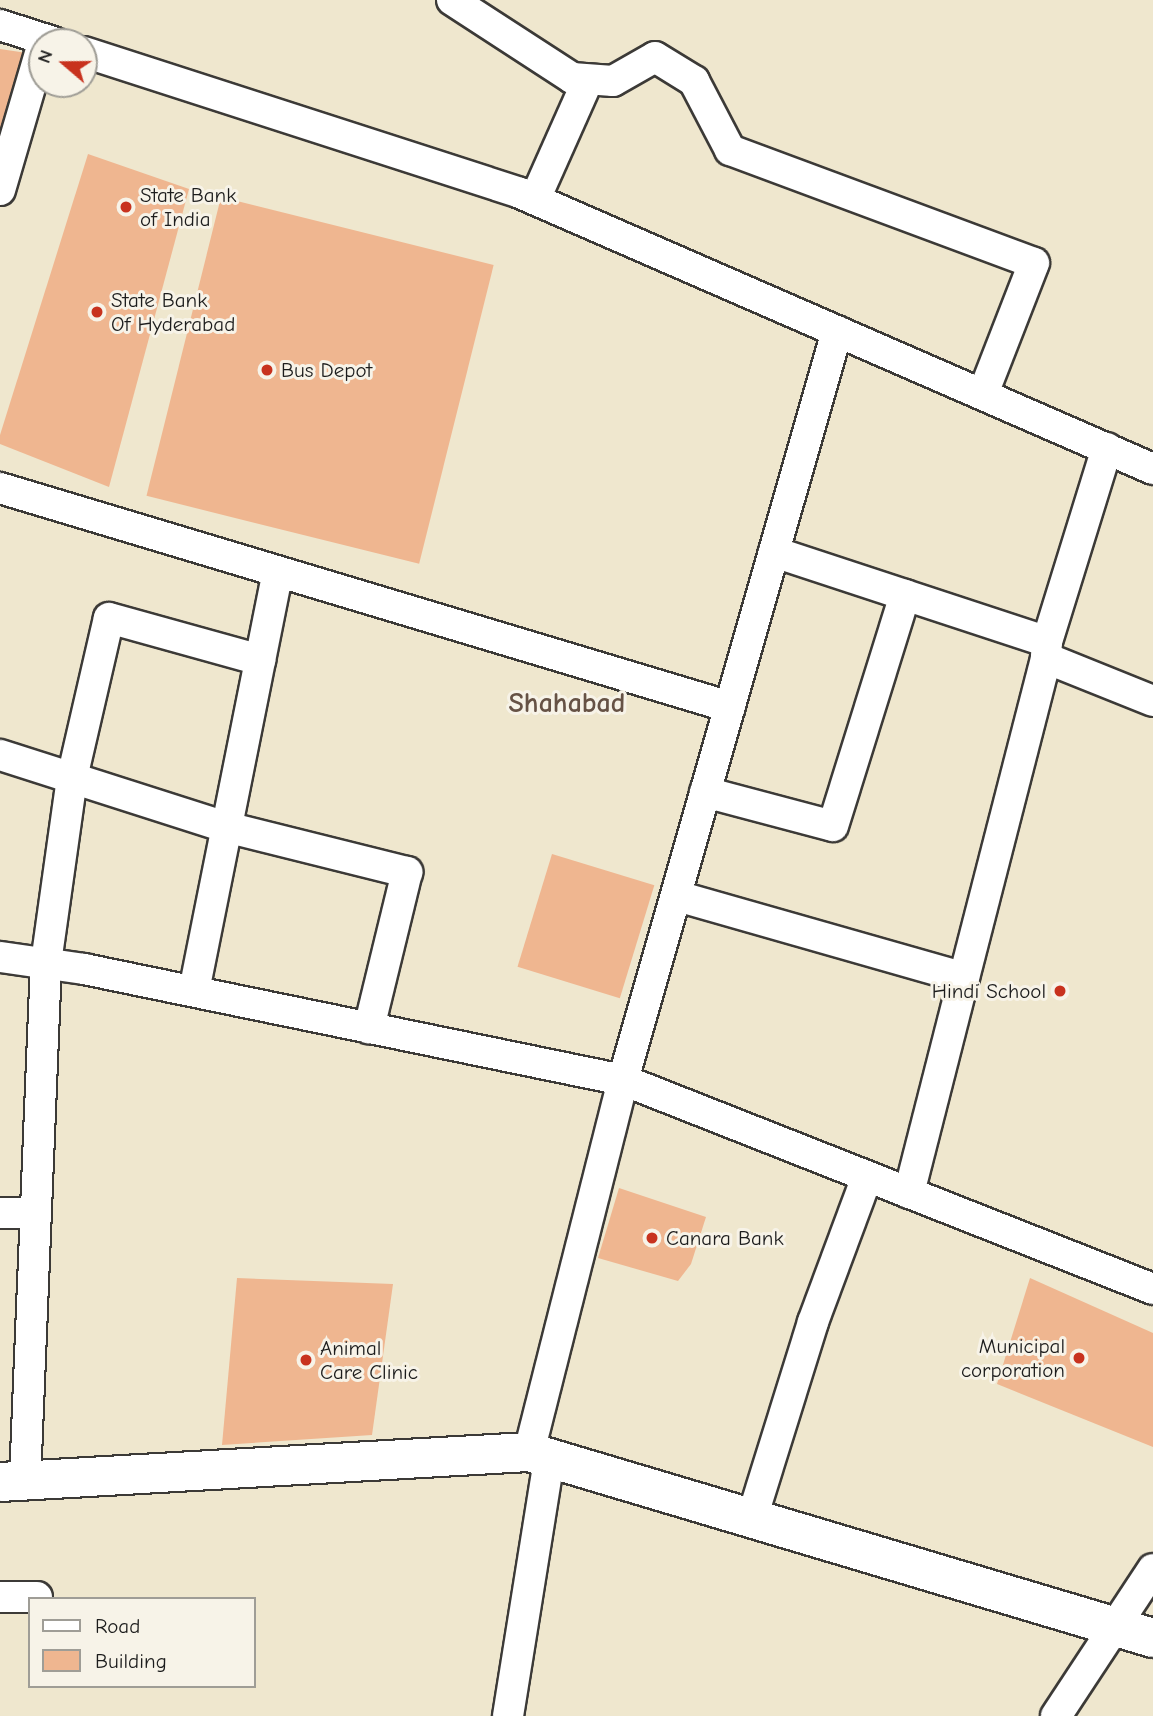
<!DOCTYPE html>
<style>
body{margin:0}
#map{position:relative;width:1153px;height:1716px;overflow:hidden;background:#efe7ce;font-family:"Comic Neue",sans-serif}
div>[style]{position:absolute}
.building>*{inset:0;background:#efb690;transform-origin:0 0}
.roads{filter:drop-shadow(2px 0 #3c3a37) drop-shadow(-2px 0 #3c3a37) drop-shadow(0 2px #3c3a37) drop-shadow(0 -2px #3c3a37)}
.minor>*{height:30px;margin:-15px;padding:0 15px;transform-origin:15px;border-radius:15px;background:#fff}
.major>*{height:38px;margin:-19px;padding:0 19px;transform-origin:19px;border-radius:19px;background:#fff}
.dots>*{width:19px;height:19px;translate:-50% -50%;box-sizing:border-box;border:4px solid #f7f3e8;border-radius:50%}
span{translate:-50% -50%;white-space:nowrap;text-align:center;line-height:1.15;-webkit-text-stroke:6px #f7f3e8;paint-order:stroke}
.poi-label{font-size:21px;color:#1c1c1c}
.left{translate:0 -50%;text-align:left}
.right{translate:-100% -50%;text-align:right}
.district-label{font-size:28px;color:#665245;font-weight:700}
.legend{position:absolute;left:28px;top:1597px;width:228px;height:91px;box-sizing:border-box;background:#f7f3e8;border:2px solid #9f9d96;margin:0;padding:9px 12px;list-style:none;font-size:21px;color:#1c1c1c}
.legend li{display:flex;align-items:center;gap:14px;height:35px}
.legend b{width:35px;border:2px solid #9f9d96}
.north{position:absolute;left:28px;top:28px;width:70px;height:70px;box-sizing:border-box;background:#f7f3e8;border:2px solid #9f9d96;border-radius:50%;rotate:290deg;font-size:19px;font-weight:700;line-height:28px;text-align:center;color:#1c1c1c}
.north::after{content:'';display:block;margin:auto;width:24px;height:32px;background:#c8321e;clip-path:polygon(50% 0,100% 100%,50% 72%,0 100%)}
</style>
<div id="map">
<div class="building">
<div style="clip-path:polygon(0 49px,27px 53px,1px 134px,0 134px)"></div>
<div style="clip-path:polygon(88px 154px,189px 189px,109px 487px,0 444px,0 435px)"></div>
<div style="left:221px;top:197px;width:281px;height:308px;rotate:14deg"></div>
<div style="left:552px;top:854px;width:107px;height:118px;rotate:17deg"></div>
<div style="clip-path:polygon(619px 1188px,706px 1217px,691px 1264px,678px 1281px,598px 1258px)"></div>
<div style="clip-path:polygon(237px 1278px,393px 1284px,372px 1435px,222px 1445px)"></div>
<div style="clip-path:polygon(1030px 1278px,1153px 1333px,1153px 1447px,997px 1384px)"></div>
</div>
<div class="roads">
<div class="minor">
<div style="left:452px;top:0;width:143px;rotate:33deg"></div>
<div style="left:572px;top:78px;width:41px;rotate:4.2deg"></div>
<div style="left:613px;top:81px;width:48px;rotate:-29.7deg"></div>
<div style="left:655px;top:57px;width:46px;rotate:31.6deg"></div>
<div style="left:694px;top:81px;width:78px;rotate:62.4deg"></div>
<div style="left:730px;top:150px;width:324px;rotate:20.4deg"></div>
<div style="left:1034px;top:263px;width:141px;rotate:111.3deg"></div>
<div style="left:0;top:25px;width:56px;rotate:17.8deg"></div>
<div style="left:84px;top:52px;width:458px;rotate:17.9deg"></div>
<div style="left:520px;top:193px;width:691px;rotate:23.56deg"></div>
<div style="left:0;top:190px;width:150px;rotate:-73.7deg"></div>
<div style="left:535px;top:199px;width:130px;rotate:-66deg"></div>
<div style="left:1107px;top:448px;width:203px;rotate:107.2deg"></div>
<div style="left:1047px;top:642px;width:16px;rotate:94deg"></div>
<div style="left:1046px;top:658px;width:115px;rotate:21.9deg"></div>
<div style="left:0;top:488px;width:762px;rotate:16.7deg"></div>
<div style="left:774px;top:552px;width:287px;rotate:18.2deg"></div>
<div style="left:0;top:755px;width:237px;rotate:17.7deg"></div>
<div style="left:226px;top:827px;width:187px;rotate:14deg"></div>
<div style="left:407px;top:872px;width:161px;rotate:103.7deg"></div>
<div style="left:705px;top:792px;width:132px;rotate:14.9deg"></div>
<div style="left:833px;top:826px;width:242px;rotate:-72.7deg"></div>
<div style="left:677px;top:896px;width:298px;rotate:15.9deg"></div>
<div style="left:964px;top:978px;width:330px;rotate:-75.6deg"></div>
<div style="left:0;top:957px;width:85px;rotate:8.1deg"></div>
<div style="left:84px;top:969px;width:550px;rotate:11.64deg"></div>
<div style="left:623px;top:1080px;width:570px;rotate:21.52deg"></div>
<div style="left:194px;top:991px;width:427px;rotate:-78.7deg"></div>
<div style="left:909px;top:1193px;width:222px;rotate:-75.7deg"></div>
<div style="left:0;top:1213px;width:34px"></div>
<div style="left:529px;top:1452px;width:384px;rotate:-75.8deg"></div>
<div style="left:623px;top:1080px;width:779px;rotate:-74.05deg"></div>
<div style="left:25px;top:1481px;width:518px;rotate:-87.68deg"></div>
<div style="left:46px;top:963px;width:187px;rotate:-82deg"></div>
<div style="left:72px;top:778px;width:164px;rotate:-77deg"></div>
<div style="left:109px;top:618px;width:157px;rotate:15.5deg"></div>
<div style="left:752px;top:1518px;width:205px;rotate:-72.7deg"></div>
<div style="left:813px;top:1322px;width:155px;rotate:-69.6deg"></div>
<div style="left:0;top:1597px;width:37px"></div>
<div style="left:508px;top:1716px;width:260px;rotate:-80.9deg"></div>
<div style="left:1056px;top:1716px;width:176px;rotate:-56.6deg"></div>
</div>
<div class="major">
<div style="left:0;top:1482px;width:530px;rotate:-3.25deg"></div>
<div style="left:529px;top:1452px;width:651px;rotate:16.6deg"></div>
</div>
</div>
<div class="dots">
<div style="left:126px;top:207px;background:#c8321e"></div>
<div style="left:97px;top:312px;background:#c8321e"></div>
<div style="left:267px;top:370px;background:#c8321e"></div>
<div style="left:1060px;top:991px;background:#c8321e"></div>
<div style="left:652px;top:1238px;background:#c8321e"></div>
<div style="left:1079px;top:1358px;background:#c8321e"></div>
<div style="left:306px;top:1360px;background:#c8321e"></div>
</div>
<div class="poi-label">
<span class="left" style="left:140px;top:207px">State Bank<br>of India</span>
<span class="left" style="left:111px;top:312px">State Bank<br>Of Hyderabad</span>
<span class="left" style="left:281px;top:370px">Bus Depot</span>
<span class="right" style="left:1046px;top:991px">Hindi School</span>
<span class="left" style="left:666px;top:1238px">Canara Bank</span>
<span class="right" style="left:1065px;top:1358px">Municipal<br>corporation</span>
<span class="left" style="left:320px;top:1360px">Animal<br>Care Clinic</span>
</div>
<div class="district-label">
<span style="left:567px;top:703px">Shahabad</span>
</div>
<ul class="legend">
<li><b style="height:9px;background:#fff"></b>Road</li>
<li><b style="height:19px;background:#efb690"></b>Building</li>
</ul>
<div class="north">N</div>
</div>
